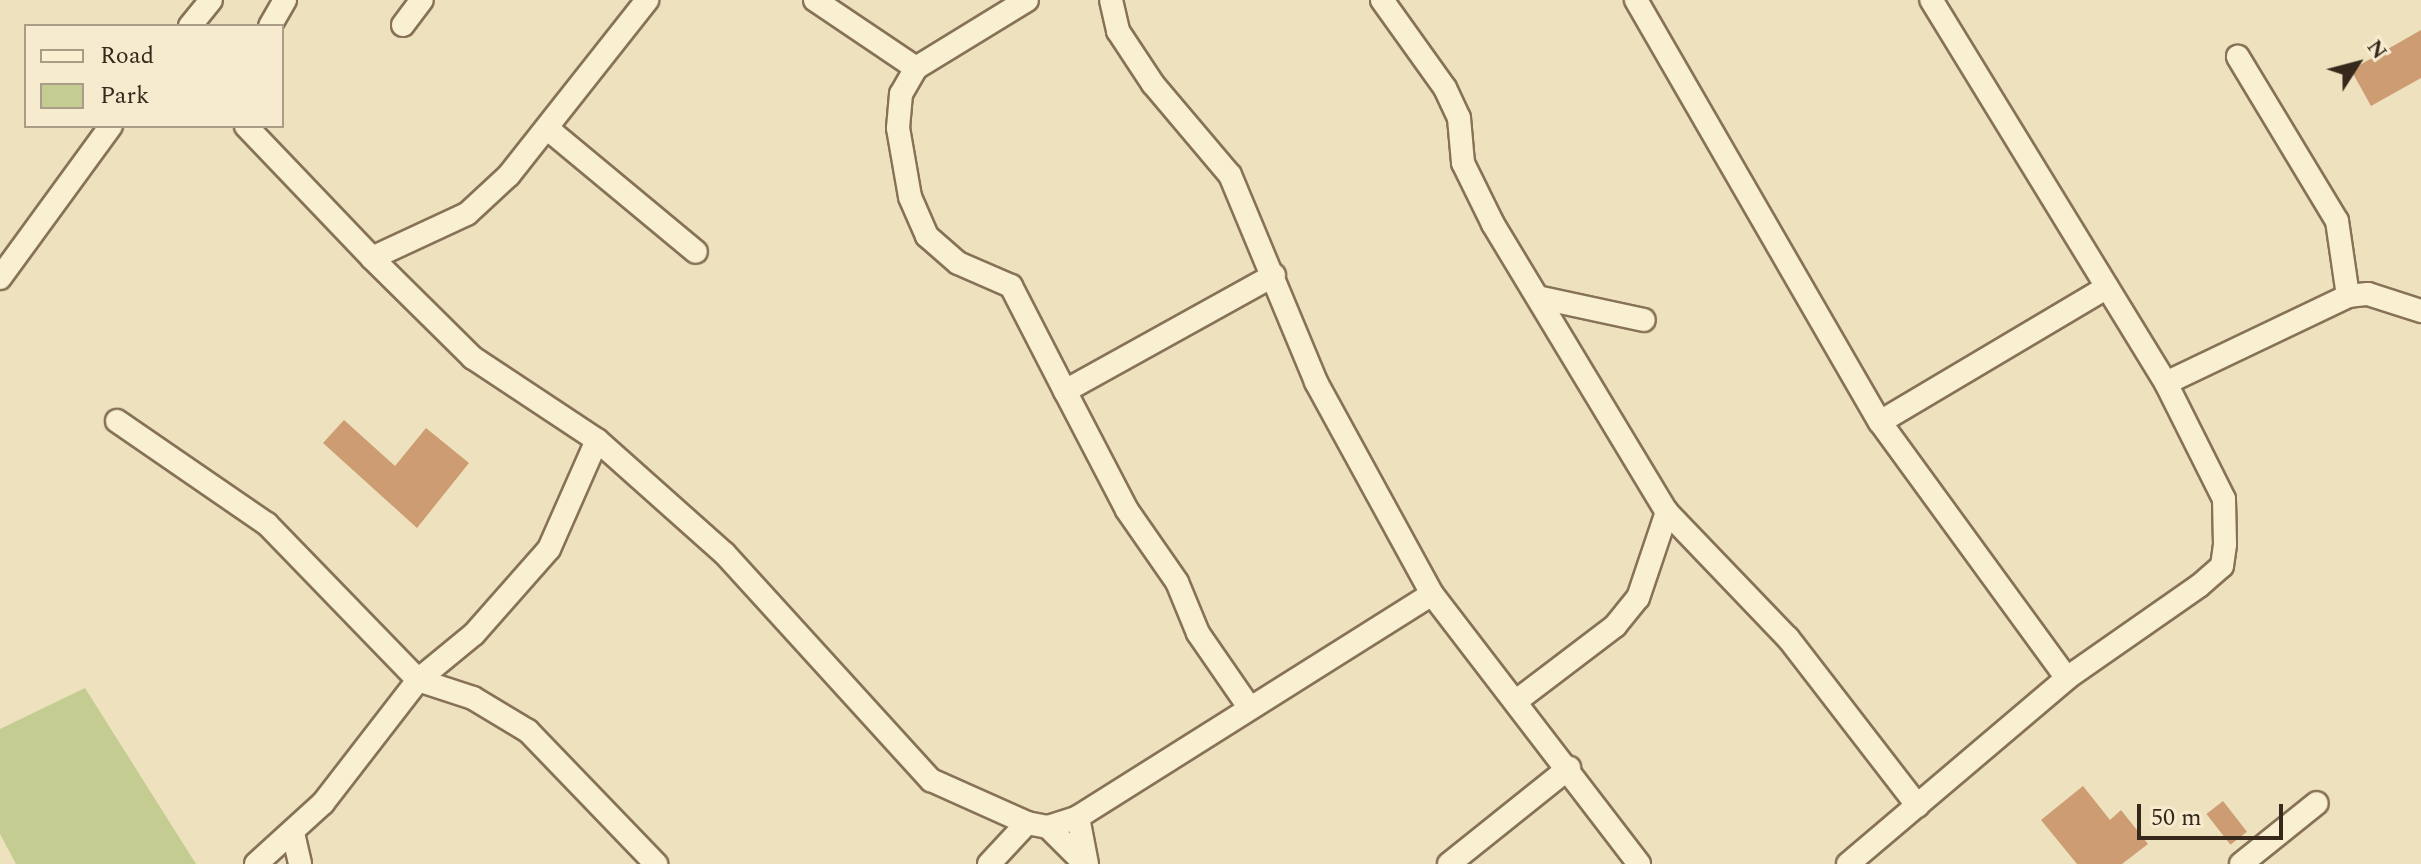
<!DOCTYPE html>
<style>
body{margin:0}
#map{position:relative;width:2421px;height:864px;overflow:hidden;background:#eee2be;font-family:Spectral,serif}
div>[style]{position:absolute}
.green>*{inset:0;background:#c4cc92}
.building>*{inset:0;background:#cd9c73;transform-origin:0 0}
.roads{filter:drop-shadow(2px 0 #877257) drop-shadow(-2px 0 #877257) drop-shadow(0 2px #877257) drop-shadow(0 -2px #877257)}
.minor>*{height:22px;margin:-11px;padding:0 11px;transform-origin:11px;border-radius:11px;background:#f9efd1}
span{translate:-50% -50%;white-space:nowrap;text-align:center;line-height:1.15;-webkit-text-stroke:6px #f6ebce;paint-order:stroke}
.legend{position:absolute;left:24px;top:24px;width:260px;height:104px;box-sizing:border-box;background:#f6ebce;border:2px solid #a99d87;margin:0;padding:10px 14px;list-style:none;font-size:24px;color:#36291c}
.legend li{display:flex;align-items:center;gap:16px;height:40px}
.legend b{width:40px;border:2px solid #a99d87}
.north{position:absolute;left:2317px;top:24px;width:80px;height:80px;-webkit-text-stroke:6px #f6ebce;paint-order:stroke;rotate:54deg;font-size:22px;font-weight:700;line-height:32px;text-align:center;color:#36291c}
.north::after{content:'';display:block;margin:auto;width:28px;height:36px;background:#36291c;clip-path:polygon(50% 0,100% 100%,50% 72%,0 100%)}
.scale{position:absolute;left:2137px;top:804px;width:146px;height:36px;box-sizing:border-box;border:4px solid #36291c;border-top:0;padding-left:10px;font-size:24px;line-height:28px;white-space:nowrap;color:#36291c;-webkit-text-stroke:6px #f6ebce;paint-order:stroke}
</style>
<div id="map">
<div class="green">
<div style="clip-path:polygon(85px 688px,196px 864px,16px 864px,0 834px,0 729px)"></div>
</div>
<div class="building">
<div style="clip-path:polygon(2421px 30px,2421px 78px,2371px 106px,2351px 70px)"></div>
<div style="clip-path:polygon(344px 420px,395px 466px,426px 428px,469px 463px,417px 528px,323px 443px)"></div>
<div style="clip-path:polygon(2083px 786px,2110px 820px,2121px 810px,2148px 844px,2122px 864px,2077px 864px,2041px 820px)"></div>
<div style="left:2223px;top:801px;width:39px;height:21px;rotate:52deg"></div>
</div>
<div class="roads">
<div class="minor">
<div style="left:815px;top:0;width:122px;rotate:34deg"></div>
<div style="left:1027px;top:0;width:130px;rotate:148.5deg"></div>
<div style="left:916px;top:68px;width:30px;rotate:120deg"></div>
<div style="left:901px;top:94px;width:34px;rotate:95deg"></div>
<div style="left:898px;top:128px;width:70px;rotate:80.1deg"></div>
<div style="left:910px;top:197px;width:43px;rotate:66.4deg"></div>
<div style="left:927px;top:236px;width:41px;rotate:41.1deg"></div>
<div style="left:958px;top:263px;width:58px;rotate:23.5deg"></div>
<div style="left:1011px;top:286px;width:118px;rotate:62.8deg"></div>
<div style="left:1111px;top:0;width:32px;rotate:77deg"></div>
<div style="left:1118px;top:31px;width:64px;rotate:56.6deg"></div>
<div style="left:1153px;top:84px;width:119px;rotate:49.8deg"></div>
<div style="left:1230px;top:175px;width:224px;rotate:67.4deg"></div>
<div style="left:1316px;top:382px;width:242px;rotate:61.3deg"></div>
<div style="left:1432px;top:594px;width:340px;rotate:52.5deg"></div>
<div style="left:1382px;top:0;width:108px;rotate:54.4deg"></div>
<div style="left:1445px;top:88px;width:33px;rotate:65deg"></div>
<div style="left:1459px;top:118px;width:45px;rotate:84.9deg"></div>
<div style="left:1463px;top:163px;width:68px;rotate:63.8deg"></div>
<div style="left:1493px;top:224px;width:336px;rotate:58.9deg"></div>
<div style="left:1667px;top:512px;width:175px;rotate:46.2deg"></div>
<div style="left:1788px;top:638px;width:212px;rotate:52.3deg"></div>
<div style="left:1636px;top:0;width:487px;rotate:60deg"></div>
<div style="left:1880px;top:422px;width:317px;rotate:53.9deg"></div>
<div style="left:403px;top:25px;width:31px;rotate:-53deg"></div>
<div style="left:190px;top:26px;width:33px;rotate:-51deg"></div>
<div style="left:270px;top:26px;width:30px;rotate:-60deg"></div>
<div style="left:246px;top:126px;width:182px;rotate:46.3deg"></div>
<div style="left:548px;top:129px;width:192px;rotate:39.7deg"></div>
<div style="left:0;top:278px;width:188px;rotate:-53.9deg"></div>
<div style="left:2348px;top:296px;width:20px;rotate:-6deg"></div>
<div style="left:2368px;top:294px;width:56px;rotate:17.8deg"></div>
<div style="left:1542px;top:298px;width:104px;rotate:12.2deg"></div>
<div style="left:2166px;top:383px;width:202px;rotate:-25.5deg"></div>
<div style="left:2348px;top:296px;width:76px;rotate:-98.3deg"></div>
<div style="left:2337px;top:221px;width:192px;rotate:-121.1deg"></div>
<div style="left:117px;top:421px;width:182px;rotate:34.5deg"></div>
<div style="left:267px;top:524px;width:217px;rotate:45.9deg"></div>
<div style="left:418px;top:680px;width:58px;rotate:18.1deg"></div>
<div style="left:473px;top:698px;width:64px;rotate:31deg"></div>
<div style="left:528px;top:731px;width:185px;rotate:46.1deg"></div>
<div style="left:1880px;top:422px;width:264px;rotate:-30.7deg"></div>
<div style="left:597px;top:440px;width:149px;rotate:-146.5deg"></div>
<div style="left:473px;top:358px;width:142px;rotate:-135.3deg"></div>
<div style="left:372px;top:258px;width:105px;rotate:-24.9deg"></div>
<div style="left:467px;top:214px;width:57px;rotate:-42.9deg"></div>
<div style="left:509px;top:175px;width:223px;rotate:-51.7deg"></div>
<div style="left:1519px;top:699px;width:121px;rotate:-37.2deg"></div>
<div style="left:1615px;top:626px;width:36px;rotate:-51deg"></div>
<div style="left:1638px;top:598px;width:91px;rotate:-71.4deg"></div>
<div style="left:1249px;top:707px;width:90px;rotate:-124.6deg"></div>
<div style="left:1198px;top:633px;width:55px;rotate:-112.4deg"></div>
<div style="left:1177px;top:582px;width:88px;rotate:-124.8deg"></div>
<div style="left:1127px;top:510px;width:134px;rotate:-117.5deg"></div>
<div style="left:1065px;top:391px;width:239px;rotate:-29deg"></div>
<div style="left:1078px;top:817px;width:418px;rotate:-32.2deg"></div>
<div style="left:1048px;top:827px;width:52px;rotate:45deg"></div>
<div style="left:293px;top:833px;width:32px;rotate:77deg"></div>
<div style="left:256px;top:864px;width:91px;rotate:-42.3deg"></div>
<div style="left:323px;top:803px;width:155px;rotate:-52.3deg"></div>
<div style="left:418px;top:680px;width:72px;rotate:-39.4deg"></div>
<div style="left:474px;top:634px;width:113px;rotate:-48.6deg"></div>
<div style="left:549px;top:549px;width:119px;rotate:-66.2deg"></div>
<div style="left:597px;top:440px;width:171px;rotate:41.7deg"></div>
<div style="left:725px;top:554px;width:306px;rotate:47.7deg"></div>
<div style="left:931px;top:780px;width:105px;rotate:24.1deg"></div>
<div style="left:1027px;top:823px;width:21px;rotate:11deg"></div>
<div style="left:1048px;top:827px;width:32px;rotate:-18deg"></div>
<div style="left:1078px;top:817px;width:48px;rotate:79.2deg"></div>
<div style="left:989px;top:864px;width:56px;rotate:-47.2deg"></div>
<div style="left:1449px;top:864px;width:154px;rotate:-38.7deg"></div>
<div style="left:1848px;top:864px;width:287px;rotate:-40.3deg"></div>
<div style="left:2067px;top:678px;width:161px;rotate:-34.9deg"></div>
<div style="left:2199px;top:586px;width:30px;rotate:-41deg"></div>
<div style="left:2222px;top:566px;width:22px;rotate:-82deg"></div>
<div style="left:2225px;top:544px;width:45px;rotate:-91.3deg"></div>
<div style="left:2224px;top:499px;width:130px;rotate:-116.6deg"></div>
<div style="left:2166px;top:383px;width:449px;rotate:-121.5deg"></div>
<div style="left:2241px;top:864px;width:97px;rotate:-38.8deg"></div>
</div>
</div>
<ul class="legend">
<li><b style="height:10px;background:#f9efd1"></b>Road</li>
<li><b style="height:22px;background:#c4cc92"></b>Park</li>
</ul>
<div class="north">N</div>
<div class="scale">50 m</div>
</div>
